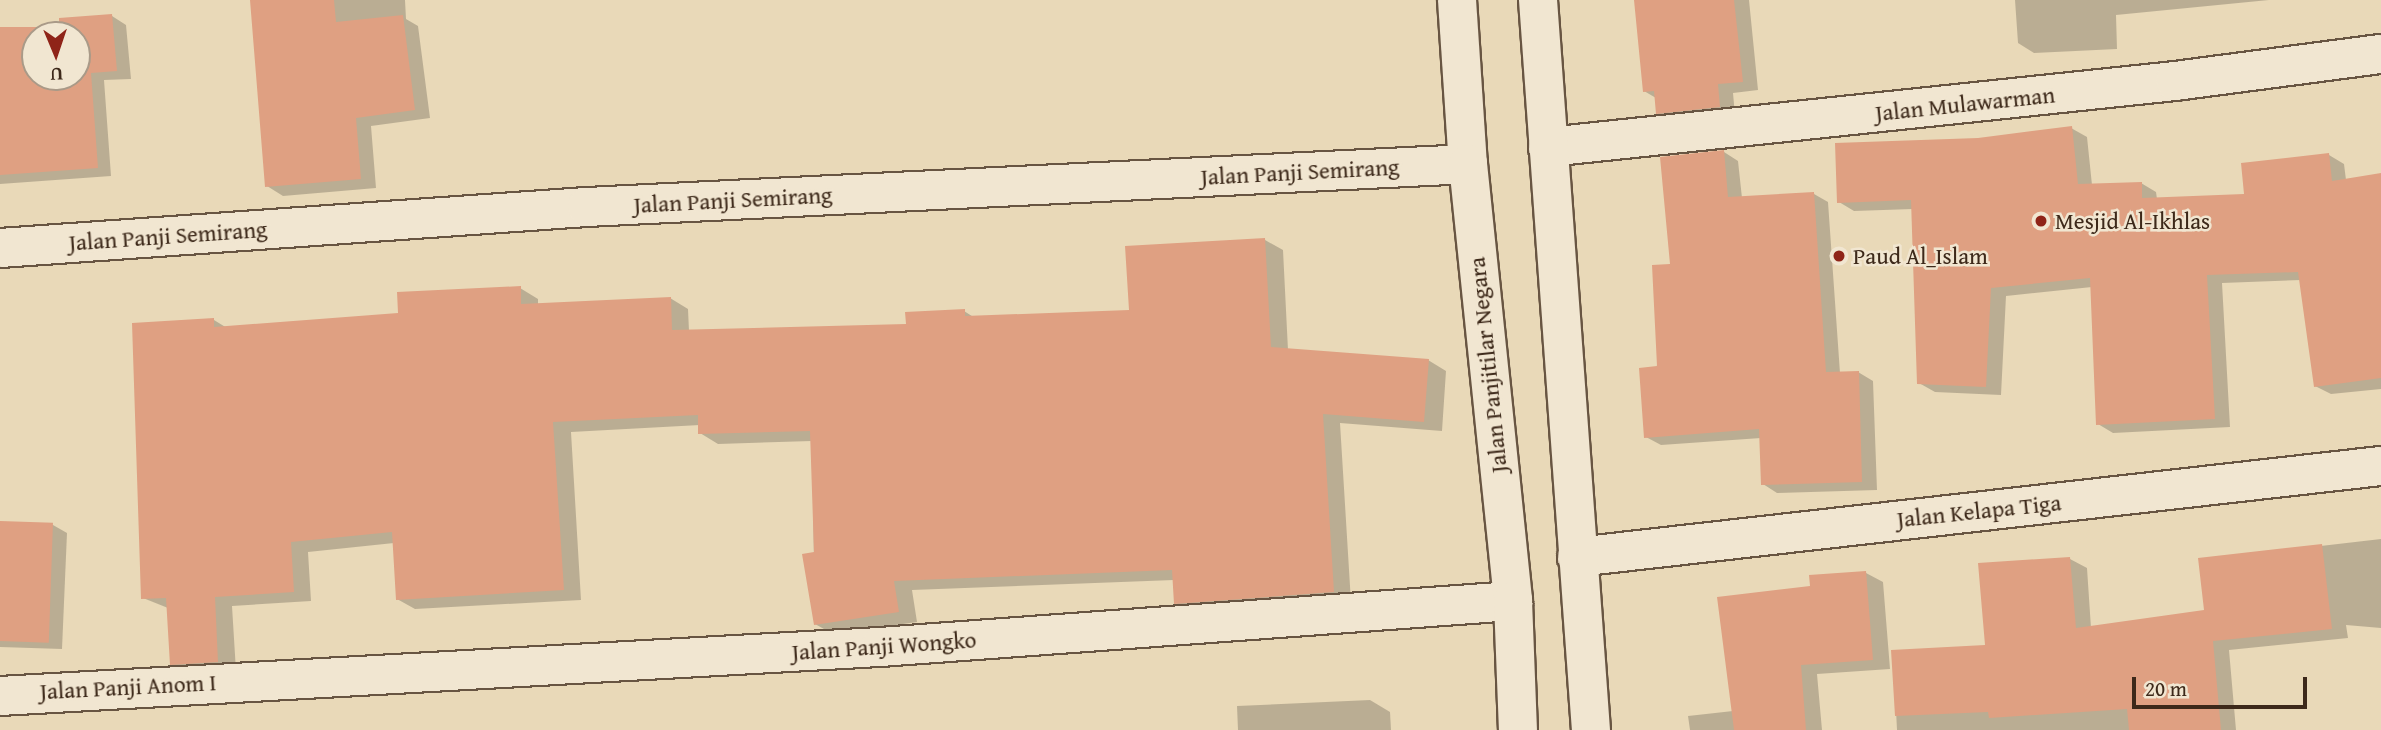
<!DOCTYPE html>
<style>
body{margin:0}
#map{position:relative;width:2381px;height:730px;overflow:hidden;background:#e9d9b8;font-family:"Gentium Book Plus",serif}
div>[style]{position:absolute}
.shadow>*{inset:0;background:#0003}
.building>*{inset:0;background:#dfa082;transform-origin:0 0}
.roads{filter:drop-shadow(2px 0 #685542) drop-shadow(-2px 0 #685542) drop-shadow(0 2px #685542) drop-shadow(0 -2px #685542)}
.street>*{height:38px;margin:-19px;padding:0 19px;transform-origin:19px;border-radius:19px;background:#f1e6d1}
.secondary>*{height:38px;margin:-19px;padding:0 19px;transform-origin:19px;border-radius:19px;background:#f1e6d1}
.dots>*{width:19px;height:19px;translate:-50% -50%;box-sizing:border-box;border:4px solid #f1e6d1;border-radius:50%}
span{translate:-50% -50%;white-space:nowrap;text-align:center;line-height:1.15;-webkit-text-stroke:5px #f1e6d1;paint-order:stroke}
.street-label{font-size:23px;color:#3d291a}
.poi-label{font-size:23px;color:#3d291a}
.left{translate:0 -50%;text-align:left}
.north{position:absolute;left:21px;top:21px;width:70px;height:70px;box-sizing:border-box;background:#f1e6d1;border:2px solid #a99a88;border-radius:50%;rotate:178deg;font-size:19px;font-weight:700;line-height:28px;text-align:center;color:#3d291a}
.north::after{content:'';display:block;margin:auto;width:24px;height:32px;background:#8f2418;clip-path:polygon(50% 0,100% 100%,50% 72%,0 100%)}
.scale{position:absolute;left:2132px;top:677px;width:175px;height:32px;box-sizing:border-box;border:4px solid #3d291a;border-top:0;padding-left:9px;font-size:21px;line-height:24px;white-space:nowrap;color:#3d291a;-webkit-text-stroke:5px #f1e6d1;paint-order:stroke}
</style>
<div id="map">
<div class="shadow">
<div style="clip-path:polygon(260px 0,405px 0,406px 19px,418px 26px,430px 118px,371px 126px,376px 188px,283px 196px,267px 186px)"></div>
<div style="clip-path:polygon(1635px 0,1749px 0,1758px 90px,1733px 93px,1735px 115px,1673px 122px,1657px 113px,1656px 98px,1644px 91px)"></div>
<div style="clip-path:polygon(2015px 0,2269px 0,2116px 15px,2117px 49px,2034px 53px,2018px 43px)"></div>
<div style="clip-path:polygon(evenodd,112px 16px,126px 25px,131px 79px,104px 80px,111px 176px,0 184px,0 31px,61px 29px,112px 16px,35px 35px,77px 35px,77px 77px,35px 77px,35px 35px)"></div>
<div style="clip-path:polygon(2071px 128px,2087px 137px,2092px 185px,2141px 183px,2156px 192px,2157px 199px,2246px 196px,2329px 155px,2344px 164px,2346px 180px,2381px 174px,2381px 389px,2331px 394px,2315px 386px,2301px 280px,2222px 283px,2230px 427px,2113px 433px,2098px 424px,2092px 287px,2006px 296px,2001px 395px,1935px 392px,1919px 383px,1913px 209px,1854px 211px,1839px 202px,1978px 140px)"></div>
<div style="clip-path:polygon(1724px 152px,1738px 161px,1742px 198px,1814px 194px,1828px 202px,1840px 373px,1858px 372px,1873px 381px,1877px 490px,1777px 493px,1763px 484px,1761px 438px,1661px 445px,1646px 437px,1672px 266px)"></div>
<div style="clip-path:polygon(1265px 240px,1283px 250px,1288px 350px,1428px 360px,1446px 371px,1442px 431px,1340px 423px,1351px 602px,1194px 613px,1176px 603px,1174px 580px,912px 590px,917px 622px,833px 634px,815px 624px,812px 441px,718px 444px,700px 433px,700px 425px,571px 432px,581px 600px,415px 609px,397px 599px,394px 543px,308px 552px,311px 601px,232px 606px,236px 671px,189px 674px,171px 664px,168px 608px,143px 598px,214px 320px,227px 328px,400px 315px,520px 288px,538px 299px,538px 305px,670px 298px,688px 309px,689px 331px,908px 325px,964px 311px,975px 318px,1131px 312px)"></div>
<div style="clip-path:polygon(0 523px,53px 525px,67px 533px,62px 649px,0 647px)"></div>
<div style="clip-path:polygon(2381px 539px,2381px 628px,2346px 625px,2348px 638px,2229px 650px,2236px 730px,1897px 730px,1893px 652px,1987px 647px,2070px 559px,2087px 568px,2091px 628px,2206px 611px,2200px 560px)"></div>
<div style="clip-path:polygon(1866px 573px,1883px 582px,1890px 669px,1817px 674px,1822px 730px,1690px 730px,1688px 716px,1733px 711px,1812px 588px)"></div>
<div style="clip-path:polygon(1370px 700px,1390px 712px,1391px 730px,1238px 730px,1237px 706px)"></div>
</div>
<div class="building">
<div style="clip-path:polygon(250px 0,334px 0,336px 22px,403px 15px,415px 110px,356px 118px,361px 179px,265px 187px)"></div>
<div style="clip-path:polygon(1634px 0,1734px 0,1743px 82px,1718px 84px,1720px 107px,1656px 114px,1654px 91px,1643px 92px)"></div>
<div style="clip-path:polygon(evenodd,112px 14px,117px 71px,91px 73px,98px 168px,0 175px,0 27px,59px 27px,59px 18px,112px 14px,35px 35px,77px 35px,77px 77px,35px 77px,35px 35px)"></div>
<div style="clip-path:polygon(2072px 126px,2078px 184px,2142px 182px,2142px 198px,2244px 194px,2241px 163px,2329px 153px,2332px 181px,2381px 173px,2381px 378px,2314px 387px,2298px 272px,2207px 275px,2215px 419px,2096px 425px,2090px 278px,1991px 288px,1986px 387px,1917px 384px,1911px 200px,1837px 203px,1835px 143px,1978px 138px)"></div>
<div style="clip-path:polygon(1724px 150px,1728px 197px,1814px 192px,1826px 372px,1859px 371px,1862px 482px,1761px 485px,1759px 429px,1644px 438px,1639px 368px,1657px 366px,1652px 265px,1670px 264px,1660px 157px)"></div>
<div style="clip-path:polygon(1265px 238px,1271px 347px,1429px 359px,1424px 422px,1323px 414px,1334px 592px,1174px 604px,1172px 570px,894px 581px,899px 612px,814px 625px,802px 554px,814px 552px,810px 431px,698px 434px,698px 415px,553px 422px,564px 590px,396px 600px,392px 532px,291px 542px,294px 592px,215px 597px,218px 662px,170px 665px,166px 598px,141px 599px,132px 323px,214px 318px,214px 327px,398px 313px,397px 292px,521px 286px,521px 304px,671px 297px,672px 330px,906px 324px,905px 312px,965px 309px,965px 316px,1129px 310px,1125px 246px)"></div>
<div style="left:0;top:521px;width:53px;height:120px;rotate:2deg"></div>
<div style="clip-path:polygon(2322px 544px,2332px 629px,2213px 641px,2221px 730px,2129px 730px,2127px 709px,1989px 718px,1988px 712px,1895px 716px,1891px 650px,1985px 645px,1978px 563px,2070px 557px,2076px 628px,2204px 610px,2198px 558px)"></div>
<div style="clip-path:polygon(1866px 571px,1873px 660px,1801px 665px,1806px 730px,1734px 730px,1717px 597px,1810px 586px,1809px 575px)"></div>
</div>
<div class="roads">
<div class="street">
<div style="left:1548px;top:147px;width:630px;rotate:-6.01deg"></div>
<div style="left:2175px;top:81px;width:208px;rotate:-7.5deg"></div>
<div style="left:0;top:248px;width:588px;rotate:-4deg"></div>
<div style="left:587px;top:207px;width:882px;rotate:-2.79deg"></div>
<div style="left:1577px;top:557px;width:809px;rotate:-6.46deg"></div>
<div style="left:0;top:696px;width:881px;rotate:-3.19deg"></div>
<div style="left:880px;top:647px;width:635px;rotate:-4.16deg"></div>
</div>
<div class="secondary">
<div style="left:1457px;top:0;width:164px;rotate:86.2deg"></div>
<div style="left:1468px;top:164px;width:439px;rotate:84.1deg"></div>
<div style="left:1513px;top:601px;width:129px;rotate:87.8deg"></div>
<div style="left:1538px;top:0;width:732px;rotate:85.85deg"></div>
</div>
</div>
<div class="dots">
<div style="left:2041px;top:221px;background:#8f2418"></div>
<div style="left:1839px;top:256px;background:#8f2418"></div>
</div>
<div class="street-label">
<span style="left:1965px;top:104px;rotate:-6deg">Jalan Mulawarman</span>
<span style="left:1300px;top:172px;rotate:-3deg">Jalan Panji Semirang</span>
<span style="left:733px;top:200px;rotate:-3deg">Jalan Panji Semirang</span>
<span style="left:168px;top:236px;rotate:-4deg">Jalan Panji Semirang</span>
<span style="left:1488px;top:365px;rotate:-96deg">Jalan Panjitilar Negara</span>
<span style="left:1979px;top:511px;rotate:-6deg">Jalan Kelapa Tiga</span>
<span style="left:884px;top:646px;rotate:-4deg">Jalan Panji Wongko</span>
<span style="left:128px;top:687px;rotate:-3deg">Jalan Panji Anom I</span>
</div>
<div class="poi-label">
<span class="left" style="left:2055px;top:221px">Mesjid Al-Ikhlas</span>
<span class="left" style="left:1853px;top:256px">Paud Al_Islam</span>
</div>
<div class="north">U</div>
<div class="scale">20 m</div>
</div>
